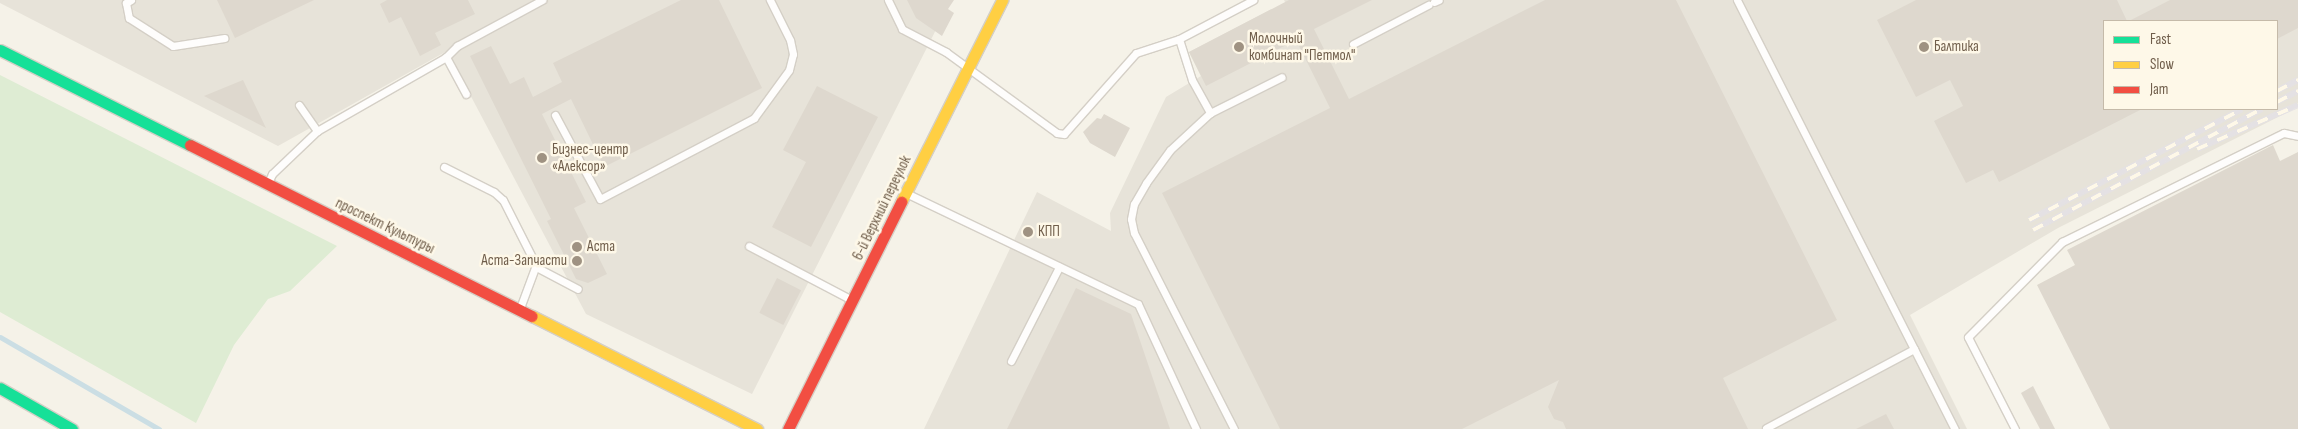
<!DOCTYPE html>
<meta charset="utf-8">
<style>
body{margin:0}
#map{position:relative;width:2298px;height:429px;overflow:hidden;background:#f5f2e8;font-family:"Sofia Sans Condensed",sans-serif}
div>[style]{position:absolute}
.industrial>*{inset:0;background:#e7e3d9}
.green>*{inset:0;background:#deecd3}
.stream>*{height:5px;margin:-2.5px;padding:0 2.5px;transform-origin:2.5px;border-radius:2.5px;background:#cbdee4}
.building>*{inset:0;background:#ded8ce;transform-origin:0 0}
.roads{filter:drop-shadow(1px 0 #d4cfc6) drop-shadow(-1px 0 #d4cfc6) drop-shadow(0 1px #d4cfc6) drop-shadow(0 -1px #d4cfc6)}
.lane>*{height:7px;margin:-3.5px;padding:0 3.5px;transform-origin:3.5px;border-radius:3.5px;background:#fefdfc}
.fast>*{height:11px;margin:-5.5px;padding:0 5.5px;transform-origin:5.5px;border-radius:5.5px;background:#16e098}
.slow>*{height:11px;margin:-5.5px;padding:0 5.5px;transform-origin:5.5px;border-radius:5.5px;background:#ffcf43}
.jam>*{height:11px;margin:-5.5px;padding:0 5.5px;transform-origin:5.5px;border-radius:5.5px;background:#f24e42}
.rail>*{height:5.5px;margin-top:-2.75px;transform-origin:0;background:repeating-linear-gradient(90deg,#fef8e8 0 11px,#e4e1e4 0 22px);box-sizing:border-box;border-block:1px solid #e4e1e4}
.dots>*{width:14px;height:14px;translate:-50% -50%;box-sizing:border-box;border:2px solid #fef8e8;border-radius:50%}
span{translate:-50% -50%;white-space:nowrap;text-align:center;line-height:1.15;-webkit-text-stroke:5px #fef8e8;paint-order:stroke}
.poi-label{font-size:15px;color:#705e4b}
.left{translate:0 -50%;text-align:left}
.right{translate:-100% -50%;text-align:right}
.street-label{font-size:15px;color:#705e4b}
.legend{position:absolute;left:2103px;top:20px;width:175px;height:90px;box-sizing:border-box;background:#fef8e8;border:1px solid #c5baa9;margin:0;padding:6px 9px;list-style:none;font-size:15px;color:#705e4b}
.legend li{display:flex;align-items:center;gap:10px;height:25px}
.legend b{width:25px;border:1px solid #c5baa9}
</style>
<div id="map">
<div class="industrial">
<div style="clip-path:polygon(0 0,951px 0,752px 394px,586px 314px,447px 51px,278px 146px,0 3px)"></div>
<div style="clip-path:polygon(evenodd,1284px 0,2298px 0,2298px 107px,2058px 228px,1910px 315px,1967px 429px,924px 429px,1037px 192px,1111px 231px,1110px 213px,1166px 97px,1201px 76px,1189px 52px,1272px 9px,1277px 19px,1290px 12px,1284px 0,2104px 21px,2277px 21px,2277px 109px,2104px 109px,2104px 21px)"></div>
</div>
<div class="green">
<div style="clip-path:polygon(0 75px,337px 246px,290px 291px,268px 299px,234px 345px,196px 423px,0 312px)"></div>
</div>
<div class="stream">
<div style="left:0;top:337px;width:184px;rotate:30.1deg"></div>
</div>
<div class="building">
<div style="clip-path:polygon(217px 0,314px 0,235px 38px)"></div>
<div style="clip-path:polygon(387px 0,468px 0,475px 14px,435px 33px,441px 45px,420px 56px,401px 17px,389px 23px,380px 4px)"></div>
<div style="clip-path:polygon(681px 0,719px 0,762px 88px,604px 167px,571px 99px,542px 114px,586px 202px,574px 208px,607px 274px,588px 283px,576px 279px,547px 221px,551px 219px,470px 56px,491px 46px,510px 84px,524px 77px,533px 97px,562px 82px,553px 63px)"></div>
<div style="clip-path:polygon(907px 0,954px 0,948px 9px,954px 13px,942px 36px,916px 18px)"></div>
<div style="clip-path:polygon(1289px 0,1372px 0,1314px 29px,1349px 99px,1545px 0,1676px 0,1837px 320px,1723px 378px,1748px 429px,1566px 429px,1563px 422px,1554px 419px,1548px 407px,1559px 380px,1462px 429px,1280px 429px,1162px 193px,1330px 108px,1296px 40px,1206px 86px,1189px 52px)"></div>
<div style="clip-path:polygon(1916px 0,2117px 0,2127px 21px,2104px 21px,2104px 109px,2142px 109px,1999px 182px,1993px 170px,1966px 183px,1934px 121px,1963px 106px,1950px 80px,1916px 97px,1877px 20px)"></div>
<div style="clip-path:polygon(2170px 0,2298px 0,2298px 28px,2277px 39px,2277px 21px,2129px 21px)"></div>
<div style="clip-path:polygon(243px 80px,266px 128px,204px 96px)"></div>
<div style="clip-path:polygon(817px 86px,878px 117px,811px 247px,772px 227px,806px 162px,783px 150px)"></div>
<div style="clip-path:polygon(1104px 114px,1130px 128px,1115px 157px,1090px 143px,1083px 132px,1097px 118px,1101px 119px)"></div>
<div style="clip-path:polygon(2273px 145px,2280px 161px,2298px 152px,2298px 429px,2110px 429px,2037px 285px,2075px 265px,2067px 250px)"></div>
<div style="left:777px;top:278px;width:27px;height:39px;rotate:27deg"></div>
<div style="clip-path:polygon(1076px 288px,1131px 314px,1170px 429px,1007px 429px)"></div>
<div style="clip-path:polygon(2033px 386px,2055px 429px,2040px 429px,2021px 393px)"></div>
<div style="clip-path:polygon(1886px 414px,1894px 429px,1856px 429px)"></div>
</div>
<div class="roads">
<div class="lane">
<div style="left:131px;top:0;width:6px;rotate:149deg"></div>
<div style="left:126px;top:3px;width:15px;rotate:79deg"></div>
<div style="left:129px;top:18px;width:52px;rotate:32.5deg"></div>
<div style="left:173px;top:46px;width:52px;rotate:-8.9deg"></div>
<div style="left:888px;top:0;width:32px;rotate:64deg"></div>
<div style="left:902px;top:29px;width:50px;rotate:27.6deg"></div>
<div style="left:946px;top:52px;width:137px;rotate:36.1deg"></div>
<div style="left:1057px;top:133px;width:7px;rotate:8deg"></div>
<div style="left:1064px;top:134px;width:108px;rotate:-48.4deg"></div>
<div style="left:1136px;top:53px;width:45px;rotate:-18deg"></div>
<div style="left:1179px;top:39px;width:84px;rotate:-27.8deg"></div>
<div style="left:1737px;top:0;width:481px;rotate:63.1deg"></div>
<div style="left:1434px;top:2px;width:5px;rotate:-22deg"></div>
<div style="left:1179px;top:39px;width:43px;rotate:72.4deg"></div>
<div style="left:1192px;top:80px;width:38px;rotate:61deg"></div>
<div style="left:1353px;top:44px;width:85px;rotate:-27.5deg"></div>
<div style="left:446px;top:57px;width:42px;rotate:61.6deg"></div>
<div style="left:299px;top:105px;width:32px;rotate:55deg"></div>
<div style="left:555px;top:115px;width:95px;rotate:61.8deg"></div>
<div style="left:600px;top:199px;width:174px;rotate:-27.7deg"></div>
<div style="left:754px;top:118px;width:59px;rotate:-53.9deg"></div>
<div style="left:789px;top:70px;width:16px;rotate:-76deg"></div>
<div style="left:793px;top:54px;width:14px;rotate:-102deg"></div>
<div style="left:790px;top:40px;width:45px;rotate:-116.6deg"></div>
<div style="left:444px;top:167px;width:56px;rotate:26.6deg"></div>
<div style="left:494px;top:192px;width:12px;rotate:42deg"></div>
<div style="left:503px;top:200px;width:73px;rotate:63.1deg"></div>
<div style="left:536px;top:265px;width:46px;rotate:110.4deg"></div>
<div style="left:268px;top:183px;width:10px;rotate:-66deg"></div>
<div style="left:272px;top:174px;width:62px;rotate:-43.7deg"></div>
<div style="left:317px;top:131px;width:149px;rotate:-29.8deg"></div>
<div style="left:446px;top:57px;width:16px;rotate:-45deg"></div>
<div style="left:457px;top:46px;width:97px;rotate:-28.4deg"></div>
<div style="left:908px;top:194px;width:255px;rotate:25.6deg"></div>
<div style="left:1138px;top:304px;width:138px;rotate:65.1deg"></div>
<div style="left:749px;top:246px;width:114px;rotate:27.7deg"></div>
<div style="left:536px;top:267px;width:47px;rotate:27.6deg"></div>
<div style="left:1011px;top:361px;width:106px;rotate:-62.9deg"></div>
<div style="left:1766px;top:428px;width:168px;rotate:-28.1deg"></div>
<div style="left:1234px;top:429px;width:220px;rotate:-117deg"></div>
<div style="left:1134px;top:233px;width:14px;rotate:-102deg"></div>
<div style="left:1131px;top:219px;width:15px;rotate:-79deg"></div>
<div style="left:1134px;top:204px;width:24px;rotate:-60deg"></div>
<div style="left:1146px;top:183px;width:41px;rotate:-54deg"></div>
<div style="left:1170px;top:150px;width:54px;rotate:-42.8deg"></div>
<div style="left:1210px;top:113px;width:80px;rotate:-26.6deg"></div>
<div style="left:2015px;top:429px;width:103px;rotate:-117.1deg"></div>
<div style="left:1968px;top:337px;width:134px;rotate:-45.3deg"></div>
<div style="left:2062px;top:242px;width:247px;rotate:-26.2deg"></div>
<div style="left:2284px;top:133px;width:14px;rotate:12deg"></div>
</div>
<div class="fast">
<div style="left:0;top:50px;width:212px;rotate:26.6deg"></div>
<div style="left:0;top:388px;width:83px;rotate:29.7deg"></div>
</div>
<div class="slow">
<div style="left:901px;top:202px;width:226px;rotate:-63.4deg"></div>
<div style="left:532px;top:316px;width:252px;rotate:26.7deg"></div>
</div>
<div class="jam">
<div style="left:190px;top:145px;width:382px;rotate:26.6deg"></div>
<div style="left:788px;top:429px;width:254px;rotate:-63.5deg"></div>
</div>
</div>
<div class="rail">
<div style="left:2277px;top:91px;width:24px;rotate:-28deg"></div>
<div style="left:2277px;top:102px;width:24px;rotate:-28deg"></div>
<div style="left:2197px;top:149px;width:110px;rotate:-23.5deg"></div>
<div style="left:2029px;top:220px;width:240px;rotate:-27.5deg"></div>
<div style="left:2033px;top:230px;width:259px;rotate:-27.9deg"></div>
</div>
<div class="dots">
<div style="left:1239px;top:47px;background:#9f9282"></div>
<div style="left:1924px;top:47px;background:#9f9282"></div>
<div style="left:542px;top:158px;background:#9f9282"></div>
<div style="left:1028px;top:232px;background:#9f9282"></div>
<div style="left:577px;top:247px;background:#9f9282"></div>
<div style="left:577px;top:261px;background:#9f9282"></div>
</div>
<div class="poi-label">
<span class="left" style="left:1249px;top:47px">Молочный<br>комбинат "Петмол"</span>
<span class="left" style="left:1934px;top:47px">Балтика</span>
<span class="left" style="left:552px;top:158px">Бизнес-центр<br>«Алексор»</span>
<span class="left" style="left:1038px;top:232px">КПП</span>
<span class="left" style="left:587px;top:247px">Аста</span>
<span class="right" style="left:567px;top:261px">Аста-Запчасти</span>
</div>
<div class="street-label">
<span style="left:882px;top:208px;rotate:-64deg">6-й Верхний переулок</span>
<span style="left:385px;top:226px;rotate:26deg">проспект Культуры</span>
</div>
<ul class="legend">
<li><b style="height:6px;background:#16e098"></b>Fast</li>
<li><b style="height:6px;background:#ffcf43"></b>Slow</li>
<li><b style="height:6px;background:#f24e42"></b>Jam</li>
</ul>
</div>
